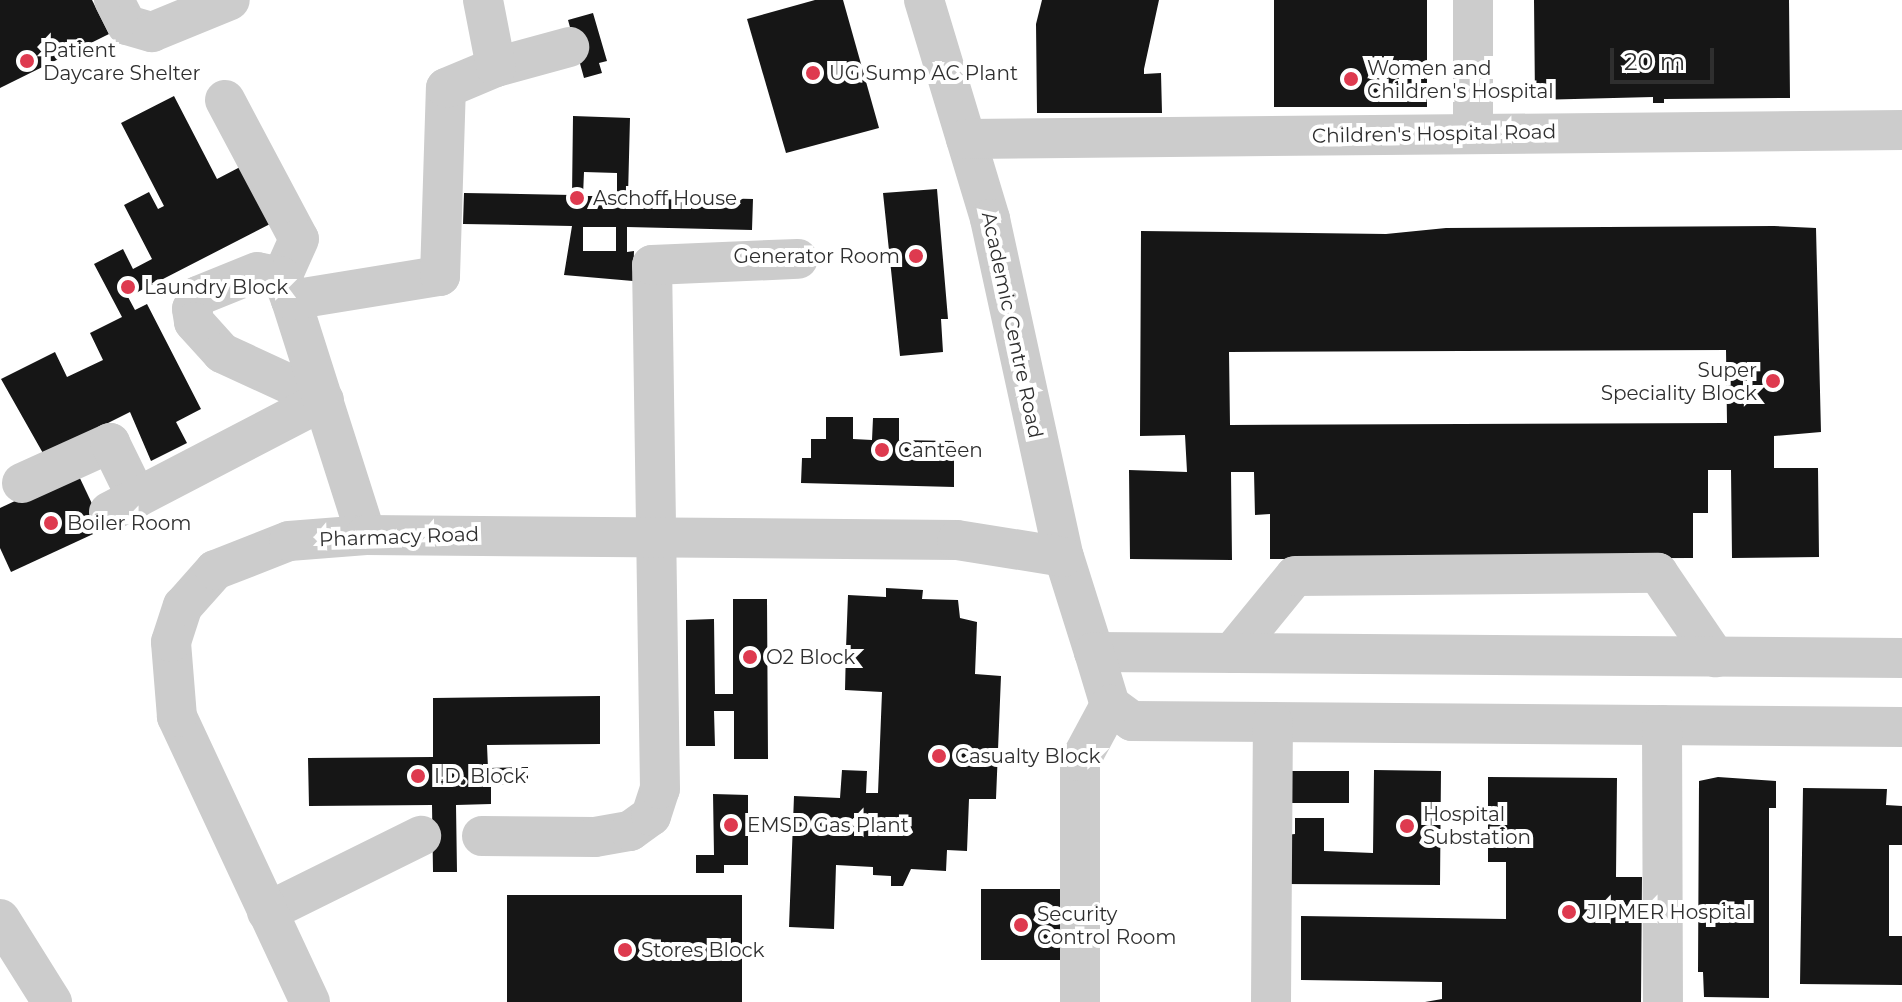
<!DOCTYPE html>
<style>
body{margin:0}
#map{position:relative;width:1902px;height:1002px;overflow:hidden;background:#fff;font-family:Montserrat,sans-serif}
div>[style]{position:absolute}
.building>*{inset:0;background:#161616;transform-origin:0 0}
.minor>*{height:40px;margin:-20px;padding:0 20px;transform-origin:20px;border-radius:20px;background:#ccc}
.dots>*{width:22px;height:22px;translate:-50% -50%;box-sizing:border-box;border:4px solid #fff;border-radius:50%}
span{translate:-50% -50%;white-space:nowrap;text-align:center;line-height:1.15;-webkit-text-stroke:8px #fff;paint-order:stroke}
.poi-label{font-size:20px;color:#2f2f2f}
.left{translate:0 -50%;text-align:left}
.right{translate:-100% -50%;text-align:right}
.street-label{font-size:20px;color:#2f2f2f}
.scale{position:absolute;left:1610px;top:48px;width:104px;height:36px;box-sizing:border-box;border:4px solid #2f2f2f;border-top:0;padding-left:10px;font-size:24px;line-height:28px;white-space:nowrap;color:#2f2f2f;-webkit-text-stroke:6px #fff;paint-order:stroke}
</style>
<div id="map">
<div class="building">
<div style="clip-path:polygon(0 0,92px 0,109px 34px,0 88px)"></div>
<div style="clip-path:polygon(815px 0,843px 0,879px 128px,786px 153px,747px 19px)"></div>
<div style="clip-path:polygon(1042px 0,1159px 0,1144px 69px,1144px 74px,1161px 73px,1162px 113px,1037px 113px,1036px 24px)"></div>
<div style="left:1274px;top:0;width:153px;height:107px"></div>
<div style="clip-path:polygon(1534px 0,1789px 0,1790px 98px,1664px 99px,1664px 103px,1653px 103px,1653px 97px,1535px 100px)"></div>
<div style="clip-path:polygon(593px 13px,607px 61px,599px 63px,602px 73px,584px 78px,568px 20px)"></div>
<div style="clip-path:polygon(174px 96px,217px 179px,242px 166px,272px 223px,128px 297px,135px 310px,147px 304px,201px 409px,176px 422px,187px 443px,151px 461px,130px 412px,44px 455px,1px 379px,55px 352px,67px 377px,103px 360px,90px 333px,122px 317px,94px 264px,123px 249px,133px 269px,152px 259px,124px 205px,149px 192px,158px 209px,164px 206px,121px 123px)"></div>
<div style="clip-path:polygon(evenodd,573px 116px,630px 118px,628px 196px,753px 199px,752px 230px,627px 227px,627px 252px,634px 251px,633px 281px,564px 275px,572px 226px,463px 224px,464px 193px,572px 195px,573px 116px,584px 172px,617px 173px,617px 196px,583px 196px,584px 172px,573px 116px,583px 227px,616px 227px,616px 251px,583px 251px,583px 227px)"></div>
<div style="clip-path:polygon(937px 189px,948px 319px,941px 319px,943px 352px,900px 356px,883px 193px)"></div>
<div style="clip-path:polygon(evenodd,1774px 226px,1816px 228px,1821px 432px,1774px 436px,1774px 468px,1818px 468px,1819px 557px,1732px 558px,1731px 470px,1708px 470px,1708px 513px,1693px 513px,1693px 558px,1270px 559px,1270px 514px,1255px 515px,1254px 472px,1231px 472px,1232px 560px,1130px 559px,1129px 470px,1187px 472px,1185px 435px,1140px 436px,1141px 231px,1386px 234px,1446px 228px,1774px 226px,1726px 350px,1727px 423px,1230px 425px,1229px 352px,1726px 350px)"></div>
<div style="clip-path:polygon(826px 417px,853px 417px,853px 439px,872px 440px,873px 418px,899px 418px,899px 440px,954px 441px,954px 487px,801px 483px,802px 458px,811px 458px,811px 439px,826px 439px)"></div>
<div style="clip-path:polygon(77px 472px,104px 529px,11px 572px,0 548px,0 508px)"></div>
<div style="clip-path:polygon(886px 588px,923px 590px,922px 599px,958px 600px,960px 618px,977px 622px,975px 674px,1001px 676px,996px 799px,969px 799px,967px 851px,947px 850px,946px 871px,911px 869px,903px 886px,891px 886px,891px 876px,873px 875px,873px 867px,836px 865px,834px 929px,789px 927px,794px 796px,840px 798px,842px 770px,867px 771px,866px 793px,878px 793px,882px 692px,845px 690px,846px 648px,848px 595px,886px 597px)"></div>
<div style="clip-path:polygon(733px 599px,767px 599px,768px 759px,734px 759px,734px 711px,714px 711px,715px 746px,686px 746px,686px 620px,714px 619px,715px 694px,733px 694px)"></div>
<div style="clip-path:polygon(600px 696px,600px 744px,487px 745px,488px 768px,528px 767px,528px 784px,491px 785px,491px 804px,456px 805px,457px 872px,433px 872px,432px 805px,309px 806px,308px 758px,433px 757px,433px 698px)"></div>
<div style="clip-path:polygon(1374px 770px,1441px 771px,1440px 885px,1285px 884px,1286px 835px,1295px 834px,1295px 818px,1324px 818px,1324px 851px,1373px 853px)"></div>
<div style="left:1278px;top:771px;width:71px;height:32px"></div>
<div style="clip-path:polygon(1488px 777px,1617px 778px,1616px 877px,1642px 877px,1641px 1002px,1425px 1002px,1442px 999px,1442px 982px,1301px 980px,1301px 916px,1506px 919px,1506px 862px,1488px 862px)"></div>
<div style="clip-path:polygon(1718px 777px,1776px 781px,1776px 808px,1769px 808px,1769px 998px,1704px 997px,1703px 972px,1698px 972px,1699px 781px)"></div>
<div style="clip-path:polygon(1803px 788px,1887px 789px,1886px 805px,1902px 806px,1902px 845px,1889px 845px,1889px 936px,1902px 936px,1902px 985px,1800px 984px)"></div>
<div style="clip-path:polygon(713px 794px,748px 795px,748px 865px,724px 865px,724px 873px,696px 873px,696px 855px,714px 855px)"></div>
<div style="left:981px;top:889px;width:79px;height:71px"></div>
<div style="left:507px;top:895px;width:235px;height:107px"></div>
</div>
<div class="minor">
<div style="left:114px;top:0;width:28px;rotate:63deg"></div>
<div style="left:127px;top:25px;width:26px;rotate:16deg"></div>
<div style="left:152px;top:32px;width:84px;rotate:-22.3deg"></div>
<div style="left:924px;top:0;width:229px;rotate:73.2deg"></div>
<div style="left:990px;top:219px;width:346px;rotate:77.7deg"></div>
<div style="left:1064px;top:557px;width:100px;rotate:72.5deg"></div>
<div style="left:496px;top:67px;width:76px;rotate:-15.3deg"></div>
<div style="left:225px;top:100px;width:157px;rotate:62deg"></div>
<div style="left:299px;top:239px;width:42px;rotate:114.1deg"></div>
<div style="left:1473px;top:133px;width:133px;rotate:-90deg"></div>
<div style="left:966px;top:139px;width:936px;rotate:-0.55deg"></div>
<div style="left:291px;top:300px;width:25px;rotate:-111deg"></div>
<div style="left:282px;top:277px;width:25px;rotate:-169deg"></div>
<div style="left:257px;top:272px;width:64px;rotate:157.9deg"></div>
<div style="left:198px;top:296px;width:14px;rotate:115deg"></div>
<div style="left:192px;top:309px;width:13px;rotate:81deg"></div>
<div style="left:194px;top:322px;width:42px;rotate:47.9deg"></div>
<div style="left:222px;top:353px;width:112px;rotate:24.7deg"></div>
<div style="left:22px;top:483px;width:97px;rotate:-24.4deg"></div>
<div style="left:110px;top:443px;width:61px;rotate:63.9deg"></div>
<div style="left:109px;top:512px;width:242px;rotate:-27.5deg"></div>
<div style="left:366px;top:535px;width:247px;rotate:-107.7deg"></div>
<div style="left:291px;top:300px;width:151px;rotate:-9.2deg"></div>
<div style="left:440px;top:276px;width:188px;rotate:-88.2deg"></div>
<div style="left:446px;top:88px;width:54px;rotate:-22.8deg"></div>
<div style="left:496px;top:67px;width:68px;rotate:-101deg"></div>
<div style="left:1232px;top:653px;width:99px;rotate:-50.7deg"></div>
<div style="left:1295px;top:576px;width:363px;rotate:-0.5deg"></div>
<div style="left:1658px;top:573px;width:102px;rotate:55.8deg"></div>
<div style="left:1902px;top:658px;width:808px;rotate:-179.57deg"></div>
<div style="left:1094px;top:652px;width:55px;rotate:73.2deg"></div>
<div style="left:1110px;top:705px;width:27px;rotate:36deg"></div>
<div style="left:1132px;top:721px;width:770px;rotate:0.45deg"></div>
<div style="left:1662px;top:725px;width:277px;rotate:89.8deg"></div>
<div style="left:482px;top:836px;width:113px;rotate:0.5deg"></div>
<div style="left:595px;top:837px;width:36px;rotate:-10deg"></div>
<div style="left:630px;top:831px;width:26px;rotate:-36deg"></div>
<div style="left:651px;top:816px;width:28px;rotate:-72deg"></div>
<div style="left:660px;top:789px;width:524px;rotate:-90.87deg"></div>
<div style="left:652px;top:265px;width:146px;rotate:-2.4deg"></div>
<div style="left:267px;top:912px;width:172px;rotate:-26.3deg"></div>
<div style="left:0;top:919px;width:98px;rotate:57.9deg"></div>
<div style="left:310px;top:1002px;width:315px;rotate:-115deg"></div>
<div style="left:177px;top:717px;width:75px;rotate:-94.6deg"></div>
<div style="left:171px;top:642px;width:38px;rotate:-72deg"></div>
<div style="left:183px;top:606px;width:48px;rotate:-48.4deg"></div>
<div style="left:215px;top:570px;width:79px;rotate:-21.4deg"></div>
<div style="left:289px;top:541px;width:77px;rotate:-4.5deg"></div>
<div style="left:366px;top:535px;width:591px;rotate:0.48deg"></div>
<div style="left:957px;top:540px;width:108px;rotate:9deg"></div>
<div style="left:1080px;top:1002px;width:241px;rotate:-90deg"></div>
<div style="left:1080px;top:761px;width:64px;rotate:-61.8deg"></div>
<div style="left:1271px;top:1002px;width:280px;rotate:-89.6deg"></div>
</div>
<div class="dots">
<div style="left:27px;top:61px;background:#de3a4f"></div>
<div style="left:813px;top:73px;background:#de3a4f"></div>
<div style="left:1351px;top:79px;background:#de3a4f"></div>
<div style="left:577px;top:198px;background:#de3a4f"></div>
<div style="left:916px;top:256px;background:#de3a4f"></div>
<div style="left:128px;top:287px;background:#de3a4f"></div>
<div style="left:1773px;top:381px;background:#de3a4f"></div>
<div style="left:882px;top:450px;background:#de3a4f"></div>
<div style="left:51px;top:523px;background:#de3a4f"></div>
<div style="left:750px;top:657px;background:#de3a4f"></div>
<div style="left:939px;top:756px;background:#de3a4f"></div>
<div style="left:418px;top:776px;background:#de3a4f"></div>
<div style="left:731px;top:825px;background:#de3a4f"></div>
<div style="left:1407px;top:826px;background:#de3a4f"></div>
<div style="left:1569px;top:912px;background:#de3a4f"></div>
<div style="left:1021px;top:925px;background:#de3a4f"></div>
<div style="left:625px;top:950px;background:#de3a4f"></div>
</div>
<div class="poi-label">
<span class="left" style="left:43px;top:62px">Patient<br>Daycare Shelter</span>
<span class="left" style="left:1367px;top:80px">Women and<br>Children's Hospital</span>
<span class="left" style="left:829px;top:73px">UG Sump AC Plant</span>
<span class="left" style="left:593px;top:198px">Aschoff House</span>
<span class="right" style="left:900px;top:256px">Generator Room</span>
<span class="left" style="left:144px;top:287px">Laundry Block</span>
<span class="right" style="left:1757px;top:382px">Super<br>Speciality Block</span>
<span class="left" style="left:898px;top:450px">Canteen</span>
<span class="left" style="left:67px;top:523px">Boiler Room</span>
<span class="left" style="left:766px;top:657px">O2 Block</span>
<span class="left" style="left:955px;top:756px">Casualty Block</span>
<span class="left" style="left:434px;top:776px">I.D. Block</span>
<span class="left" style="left:1423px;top:826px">Hospital<br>Substation</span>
<span class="left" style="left:747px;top:825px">EMSD Gas Plant</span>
<span class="left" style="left:1587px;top:912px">JIPMER Hospital</span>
<span class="left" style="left:1037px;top:926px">Security<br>Control Room</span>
<span class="left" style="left:641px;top:950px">Stores Block</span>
</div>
<div class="street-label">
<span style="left:1434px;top:134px;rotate:-1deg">Children's Hospital Road</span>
<span style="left:1012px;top:325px;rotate:78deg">Academic Centre Road</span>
<span style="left:399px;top:537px;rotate:-2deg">Pharmacy Road</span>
</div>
<div class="scale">20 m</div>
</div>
